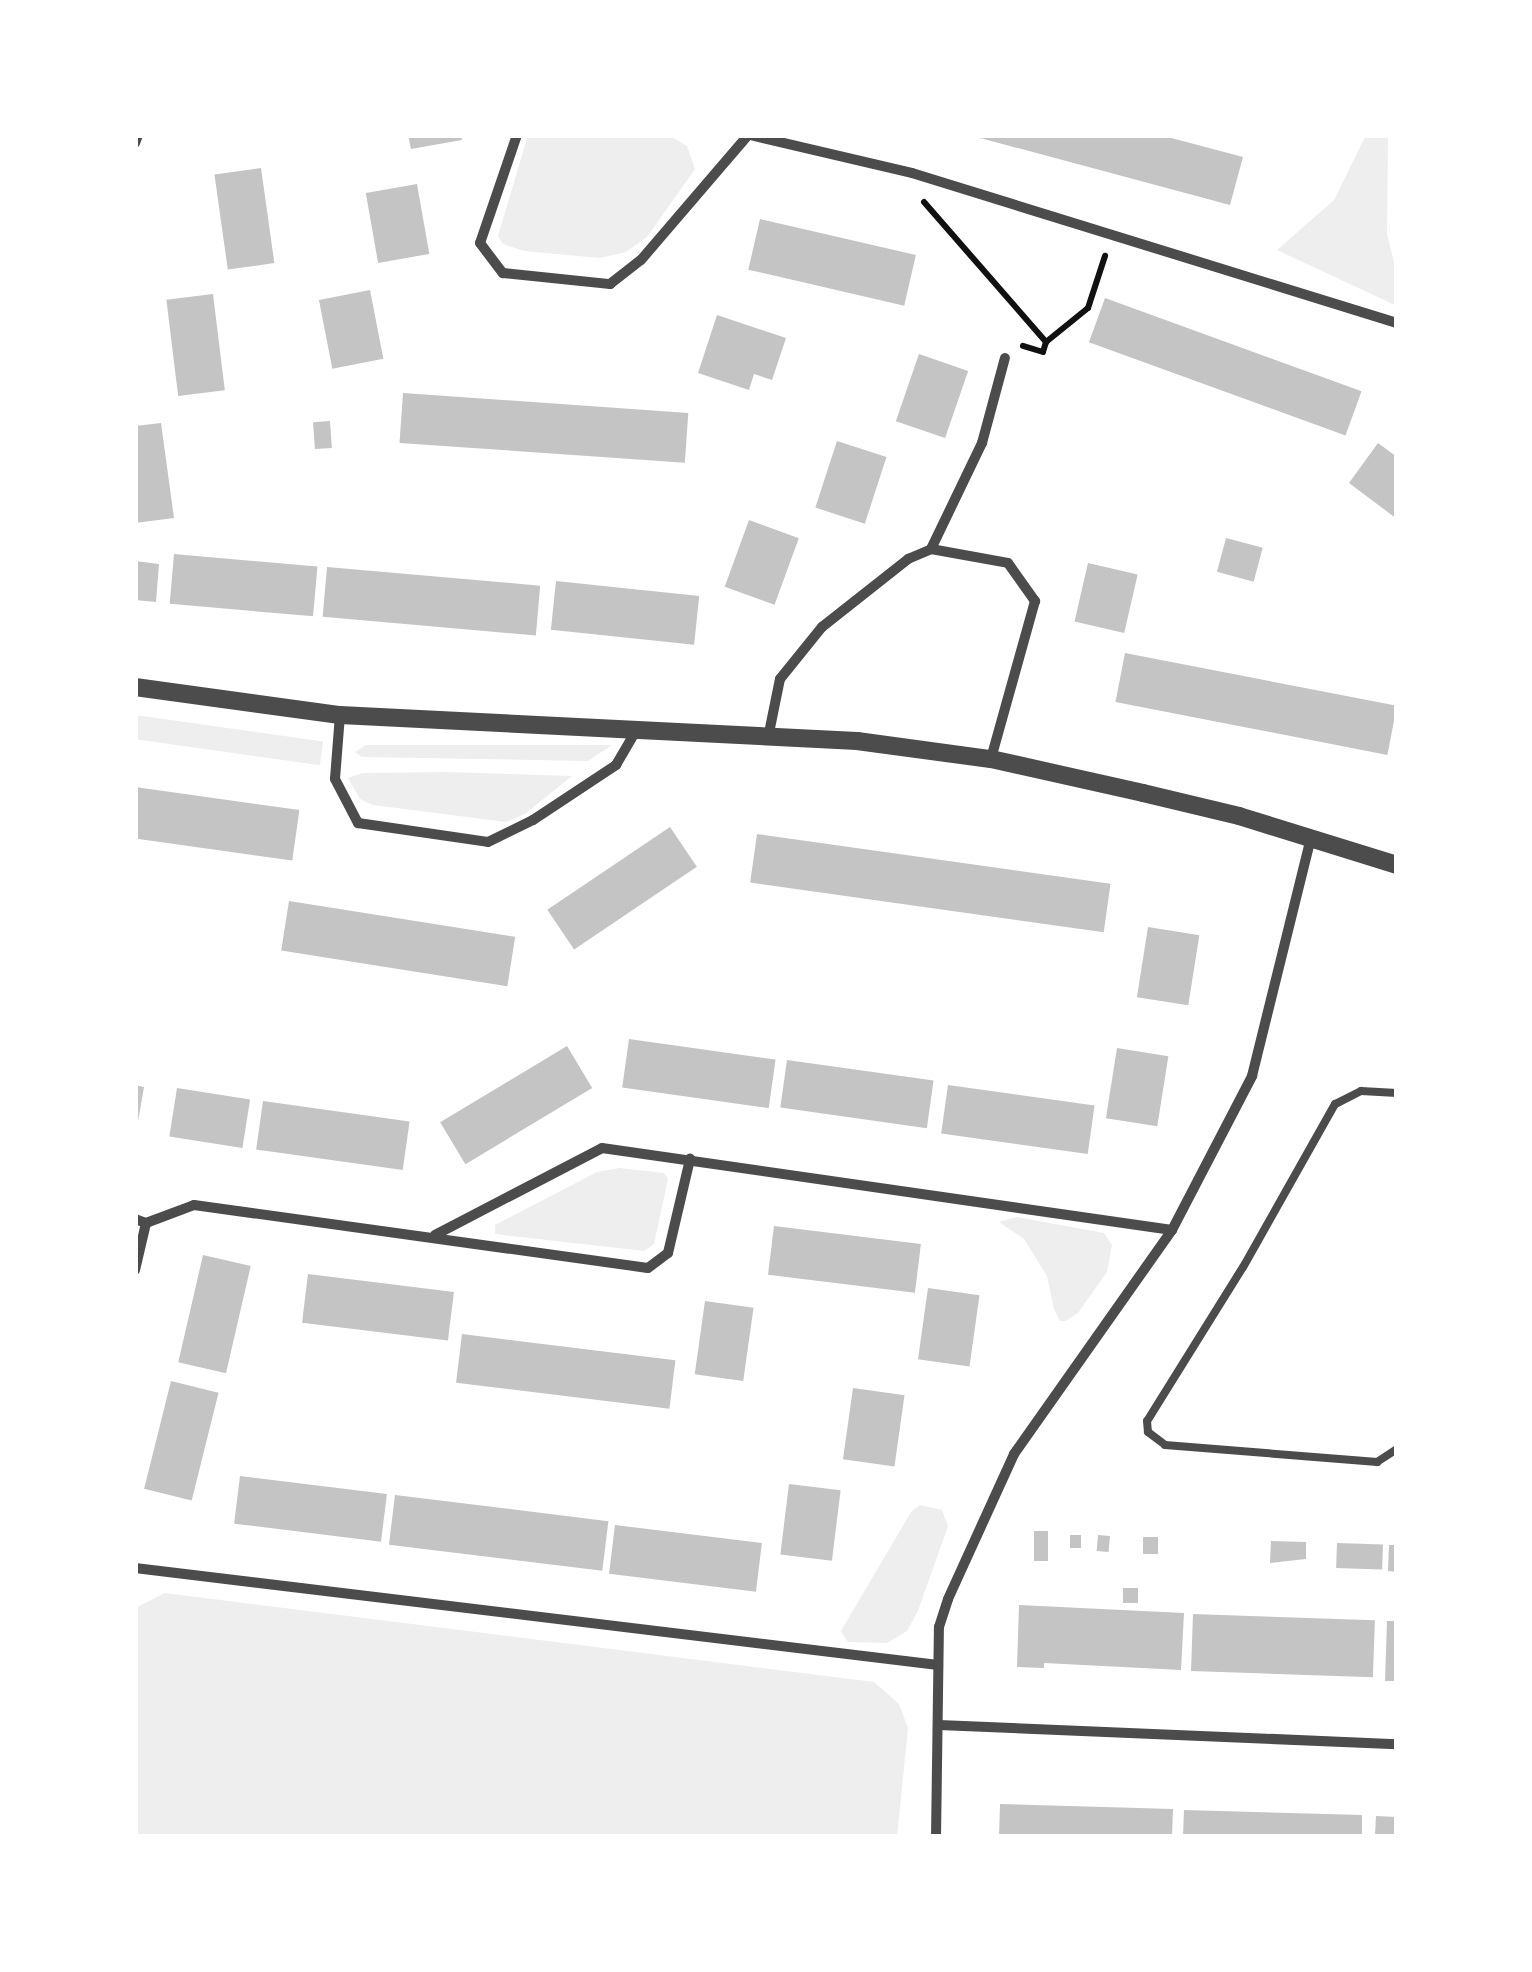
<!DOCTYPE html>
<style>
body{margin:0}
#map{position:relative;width:1532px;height:1972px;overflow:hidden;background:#fff;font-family:"Varela Round",sans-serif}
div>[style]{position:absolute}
.green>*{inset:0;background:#eee;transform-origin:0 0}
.building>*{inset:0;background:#c4c4c4;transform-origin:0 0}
.path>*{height:6px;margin:-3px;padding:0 3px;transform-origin:3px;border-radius:3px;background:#111}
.service>*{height:8px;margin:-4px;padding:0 4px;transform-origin:4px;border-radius:4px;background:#4c4c4c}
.minor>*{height:10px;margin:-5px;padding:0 5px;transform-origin:5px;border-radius:5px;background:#4c4c4c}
.tertiary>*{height:18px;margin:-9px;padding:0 9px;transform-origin:9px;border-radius:9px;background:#4c4c4c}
span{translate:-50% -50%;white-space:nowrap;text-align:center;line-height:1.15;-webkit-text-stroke:8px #fff;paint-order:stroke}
.frame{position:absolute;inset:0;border:138px solid #fff;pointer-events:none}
</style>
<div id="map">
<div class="green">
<div style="clip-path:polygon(528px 135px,669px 135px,687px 146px,695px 169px,647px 237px,626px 252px,600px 258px,524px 251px,503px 244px,498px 236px)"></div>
<div style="clip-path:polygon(1366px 135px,1388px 135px,1387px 234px,1397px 274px,1397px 306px,1277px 250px,1334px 200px)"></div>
<div style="left:135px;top:715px;width:190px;height:24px;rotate:8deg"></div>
<div style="clip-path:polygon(366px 745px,612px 745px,588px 761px,362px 757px,355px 752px)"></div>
<div style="clip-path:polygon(363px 773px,446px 772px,572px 776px,525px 814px,506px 822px,373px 805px,360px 799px,348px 778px)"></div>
<div style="clip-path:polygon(619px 1168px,664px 1173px,668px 1179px,654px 1244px,644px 1251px,495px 1234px,495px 1225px,597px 1172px)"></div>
<div style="clip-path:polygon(1017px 1217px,1104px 1233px,1112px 1245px,1107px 1272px,1078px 1313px,1066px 1321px,1060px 1321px,1054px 1309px,1047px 1276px,1024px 1239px,999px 1222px)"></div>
<div style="clip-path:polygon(920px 1505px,942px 1510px,948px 1526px,918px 1611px,907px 1631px,887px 1643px,848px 1642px,841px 1631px,911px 1512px)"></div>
<div style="clip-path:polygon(165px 1593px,874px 1682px,899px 1704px,908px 1728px,897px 1837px,135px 1837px,135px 1608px)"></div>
</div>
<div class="building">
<div style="clip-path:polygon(408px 135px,461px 135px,462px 140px,411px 149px)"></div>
<div style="clip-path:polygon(969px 135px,1160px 135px,1243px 157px,1230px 205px)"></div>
<div style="left:261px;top:168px;width:96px;height:47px;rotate:82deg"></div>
<div style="left:417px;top:184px;width:71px;height:52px;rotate:80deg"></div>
<div style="left:760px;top:219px;width:160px;height:52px;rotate:13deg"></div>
<div style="left:370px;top:290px;width:70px;height:52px;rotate:79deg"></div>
<div style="left:213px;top:294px;width:97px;height:47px;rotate:83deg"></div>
<div style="left:1105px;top:298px;width:273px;height:47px;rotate:20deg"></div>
<div style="clip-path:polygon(717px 315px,786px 338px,772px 380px,754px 374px,749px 390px,698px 373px)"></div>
<div style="left:919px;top:354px;width:52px;height:71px;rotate:19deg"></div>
<div style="left:403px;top:393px;width:286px;height:50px;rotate:4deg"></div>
<div style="left:330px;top:421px;width:27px;height:17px;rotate:86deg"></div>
<div style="clip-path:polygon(161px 423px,174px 518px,135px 523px,135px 426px)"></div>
<div style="left:837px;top:441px;width:52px;height:70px;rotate:18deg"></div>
<div style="clip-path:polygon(1378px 443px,1397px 457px,1397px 519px,1349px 483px)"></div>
<div style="left:749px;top:520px;width:53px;height:71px;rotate:20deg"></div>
<div style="left:1226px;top:538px;width:38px;height:35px;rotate:15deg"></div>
<div style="left:174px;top:554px;width:144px;height:50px;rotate:5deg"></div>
<div style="clip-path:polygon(135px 561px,159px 564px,156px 602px,135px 600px)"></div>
<div style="left:1088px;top:563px;width:51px;height:60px;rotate:13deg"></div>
<div style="left:327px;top:567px;width:214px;height:50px;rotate:5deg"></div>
<div style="left:556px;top:581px;width:144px;height:49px;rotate:6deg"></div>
<div style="left:1125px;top:653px;width:277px;height:50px;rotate:11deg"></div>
<div style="left:135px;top:787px;width:166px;height:51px;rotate:8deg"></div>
<div style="left:670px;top:827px;width:48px;height:148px;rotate:56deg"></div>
<div style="left:757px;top:834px;width:357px;height:49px;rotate:8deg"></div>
<div style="left:289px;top:901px;width:229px;height:50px;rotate:9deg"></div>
<div style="left:1148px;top:927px;width:52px;height:71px;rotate:9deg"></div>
<div style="left:629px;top:1039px;width:148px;height:49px;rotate:8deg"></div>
<div style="left:567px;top:1046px;width:49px;height:148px;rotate:59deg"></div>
<div style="left:1117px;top:1048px;width:52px;height:71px;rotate:9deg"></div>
<div style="left:787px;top:1060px;width:148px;height:48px;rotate:8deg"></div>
<div style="clip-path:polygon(135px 1085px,144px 1087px,137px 1127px,135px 1127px)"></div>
<div style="left:948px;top:1085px;width:148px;height:49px;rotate:8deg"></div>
<div style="left:177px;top:1088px;width:74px;height:49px;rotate:9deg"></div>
<div style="left:263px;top:1101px;width:148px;height:49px;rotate:8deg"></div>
<div style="left:774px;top:1226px;width:148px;height:49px;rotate:7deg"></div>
<div style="left:203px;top:1255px;width:49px;height:110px;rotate:13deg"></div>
<div style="left:308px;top:1274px;width:147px;height:49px;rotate:7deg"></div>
<div style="left:928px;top:1288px;width:52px;height:72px;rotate:8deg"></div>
<div style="left:705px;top:1301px;width:49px;height:74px;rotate:8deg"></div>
<div style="left:462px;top:1334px;width:215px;height:49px;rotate:7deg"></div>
<div style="left:171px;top:1381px;width:49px;height:111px;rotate:14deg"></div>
<div style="left:853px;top:1388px;width:52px;height:72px;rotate:8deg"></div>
<div style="left:240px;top:1476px;width:148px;height:48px;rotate:7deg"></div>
<div style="left:789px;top:1484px;width:52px;height:71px;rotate:7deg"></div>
<div style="left:395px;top:1495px;width:215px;height:50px;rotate:7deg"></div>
<div style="left:615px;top:1525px;width:148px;height:49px;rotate:7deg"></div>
<div style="left:1034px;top:1531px;width:14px;height:30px"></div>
<div style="left:1070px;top:1535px;width:11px;height:13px"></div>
<div style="left:1098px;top:1535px;width:12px;height:16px;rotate:5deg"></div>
<div style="left:1143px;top:1537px;width:15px;height:17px"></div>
<div style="clip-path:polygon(1271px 1541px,1306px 1542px,1306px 1559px,1270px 1563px)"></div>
<div style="left:1337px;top:1543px;width:46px;height:25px;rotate:2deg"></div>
<div style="clip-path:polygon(1389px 1545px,1397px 1545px,1397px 1572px,1388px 1571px)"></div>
<div style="left:1123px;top:1588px;width:15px;height:15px"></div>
<div style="clip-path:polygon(1019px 1605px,1184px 1613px,1181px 1670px,1044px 1663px,1044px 1668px,1017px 1667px)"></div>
<div style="left:1193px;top:1614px;width:182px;height:57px;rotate:2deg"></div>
<div style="clip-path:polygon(1387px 1621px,1397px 1621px,1397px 1681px,1385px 1681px)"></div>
<div style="clip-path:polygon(1000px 1804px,1173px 1809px,1172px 1837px,999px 1837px)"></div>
<div style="clip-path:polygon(1184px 1810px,1362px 1815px,1362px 1837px,1183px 1837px)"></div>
<div style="left:1376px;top:1816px;width:21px;height:21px;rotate:3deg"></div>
</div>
<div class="path">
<div style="left:924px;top:202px;width:186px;rotate:48.9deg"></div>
<div style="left:1046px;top:342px;width:10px;rotate:107deg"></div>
<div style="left:1043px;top:352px;width:21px;rotate:-163deg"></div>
<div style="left:1046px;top:342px;width:54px;rotate:-39deg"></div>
<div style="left:1088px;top:308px;width:55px;rotate:-71.9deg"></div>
</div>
<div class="service">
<div style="left:1397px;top:1093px;width:36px;rotate:-177deg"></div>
<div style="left:1361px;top:1091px;width:29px;rotate:153deg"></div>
<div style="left:1335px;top:1104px;width:187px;rotate:119.4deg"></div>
<div style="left:1243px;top:1267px;width:181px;rotate:121.9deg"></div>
<div style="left:1147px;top:1421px;width:11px;rotate:85deg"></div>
<div style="left:1148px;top:1432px;width:21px;rotate:37deg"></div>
<div style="left:1165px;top:1445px;width:213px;rotate:4.6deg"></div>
<div style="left:1377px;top:1462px;width:24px;rotate:-33deg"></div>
</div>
<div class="minor">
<div style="left:517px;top:135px;width:114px;rotate:108.9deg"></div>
<div style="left:480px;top:243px;width:38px;rotate:53deg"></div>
<div style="left:503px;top:273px;width:108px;rotate:5.9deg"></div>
<div style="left:610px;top:284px;width:39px;rotate:-38deg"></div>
<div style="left:641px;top:260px;width:165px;rotate:-49.4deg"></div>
<div style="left:750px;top:135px;width:166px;rotate:13.2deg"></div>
<div style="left:912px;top:173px;width:508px;rotate:17.19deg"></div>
<div style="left:135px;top:143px;width:9px;rotate:-69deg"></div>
<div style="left:931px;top:549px;width:118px;rotate:-64.3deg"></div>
<div style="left:982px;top:443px;width:88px;rotate:-74.9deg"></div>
<div style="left:340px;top:715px;width:64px;rotate:94.5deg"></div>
<div style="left:335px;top:779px;width:50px;rotate:62.4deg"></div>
<div style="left:358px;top:823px;width:131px;rotate:8.3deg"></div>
<div style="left:488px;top:842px;width:50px;rotate:-26.1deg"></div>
<div style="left:533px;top:820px;width:100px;rotate:-33.5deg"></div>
<div style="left:616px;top:765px;width:42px;rotate:-59.7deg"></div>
<div style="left:769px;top:733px;width:55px;rotate:-78.5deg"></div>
<div style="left:780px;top:679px;width:67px;rotate:-51.1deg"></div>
<div style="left:822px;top:627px;width:110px;rotate:-38.3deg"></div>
<div style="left:908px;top:559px;width:25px;rotate:-23deg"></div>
<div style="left:931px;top:549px;width:78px;rotate:10.3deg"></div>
<div style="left:1008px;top:563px;width:47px;rotate:54.6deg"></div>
<div style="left:1035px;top:601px;width:164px;rotate:105.6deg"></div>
<div style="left:135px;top:1219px;width:12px;rotate:20deg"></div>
<div style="left:146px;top:1223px;width:51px;rotate:-20.6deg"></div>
<div style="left:194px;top:1205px;width:458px;rotate:7.9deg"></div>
<div style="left:648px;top:1268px;width:25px;rotate:-37deg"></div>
<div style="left:668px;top:1253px;width:97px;rotate:-76.8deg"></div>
<div style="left:435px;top:1235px;width:188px;rotate:-27.5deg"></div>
<div style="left:602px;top:1148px;width:576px;rotate:8.19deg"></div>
<div style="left:135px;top:1270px;width:48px;rotate:-76.8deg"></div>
<div style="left:135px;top:1568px;width:809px;rotate:6.89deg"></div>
<div style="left:939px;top:1725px;width:458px;rotate:2.4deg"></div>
<div style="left:936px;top:1837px;width:210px;rotate:-89.2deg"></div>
<div style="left:939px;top:1627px;width:29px;rotate:-72deg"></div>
<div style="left:948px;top:1599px;width:159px;rotate:-65.5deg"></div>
<div style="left:1014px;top:1454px;width:274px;rotate:-54.8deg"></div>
<div style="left:1172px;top:1230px;width:174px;rotate:-62.5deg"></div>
<div style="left:1252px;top:1076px;width:245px;rotate:-76.1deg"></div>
</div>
<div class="tertiary">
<div style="left:135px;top:687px;width:207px;rotate:7.8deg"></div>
<div style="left:340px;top:715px;width:518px;rotate:2.88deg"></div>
<div style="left:857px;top:741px;width:135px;rotate:7.7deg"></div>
<div style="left:991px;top:759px;width:156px;rotate:12.6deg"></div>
<div style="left:1143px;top:793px;width:99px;rotate:13.5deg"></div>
<div style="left:1239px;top:816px;width:165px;rotate:17.2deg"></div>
</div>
<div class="frame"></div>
</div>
